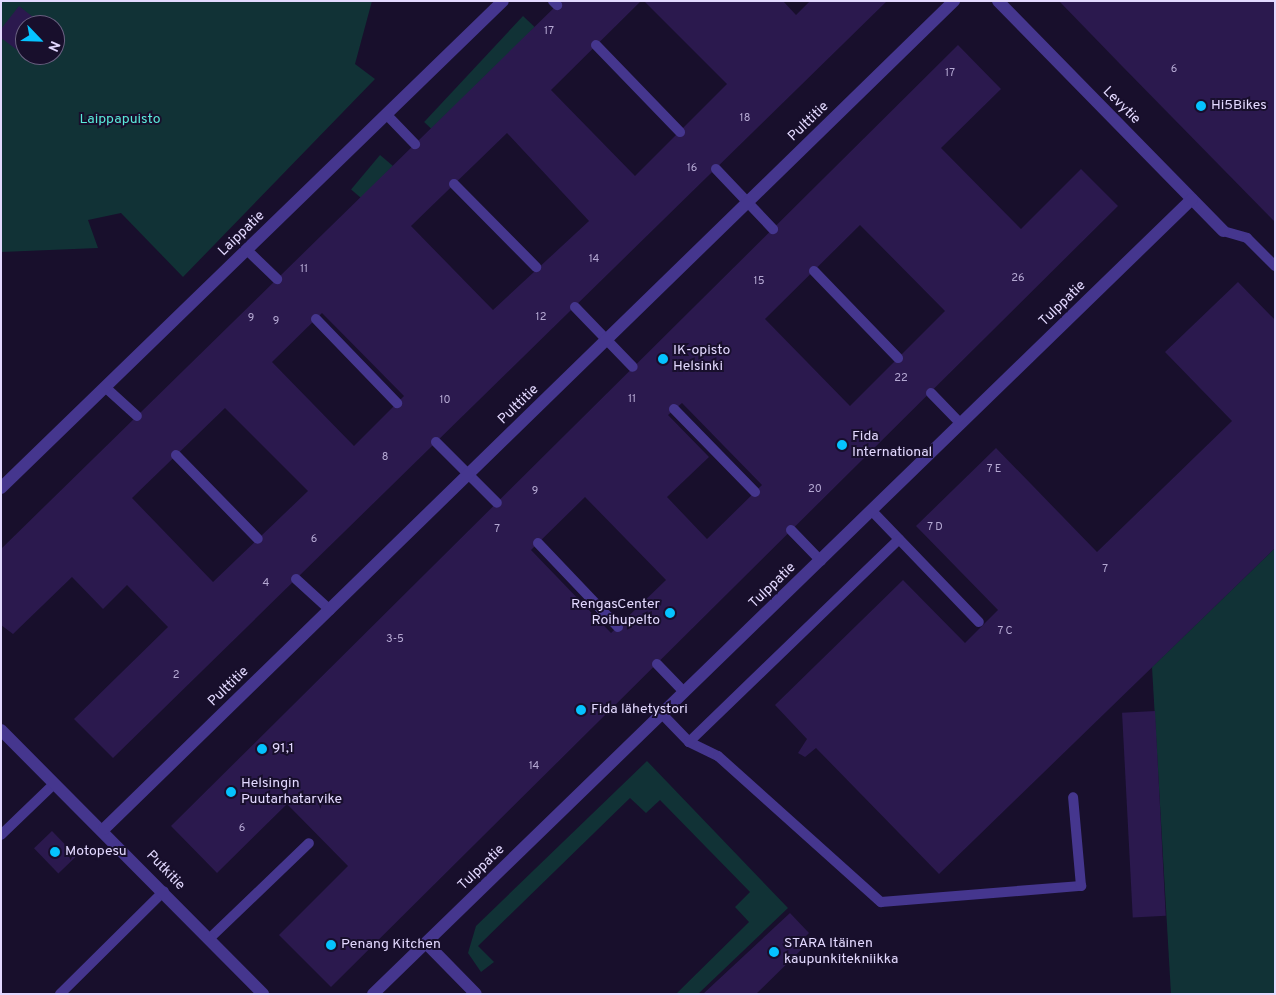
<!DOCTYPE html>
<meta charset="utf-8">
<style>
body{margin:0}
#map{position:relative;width:1276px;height:995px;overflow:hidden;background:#180f2c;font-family:Overpass,sans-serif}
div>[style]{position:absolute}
.green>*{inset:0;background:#113236;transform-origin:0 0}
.building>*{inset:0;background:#2b194e;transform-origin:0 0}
.service>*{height:10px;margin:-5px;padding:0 5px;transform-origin:5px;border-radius:5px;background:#45368e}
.minor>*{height:12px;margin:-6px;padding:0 6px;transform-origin:6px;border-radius:6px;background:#45368e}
.dots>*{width:14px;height:14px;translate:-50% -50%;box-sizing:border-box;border:2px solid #180f2c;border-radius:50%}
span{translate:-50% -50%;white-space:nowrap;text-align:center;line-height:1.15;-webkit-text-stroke:4px #180f2c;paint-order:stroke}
.number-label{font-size:11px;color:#b5a9d3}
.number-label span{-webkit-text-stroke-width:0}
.street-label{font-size:14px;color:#e3d9ff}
.poi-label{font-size:14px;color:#e3d9ff}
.left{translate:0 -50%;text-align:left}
.right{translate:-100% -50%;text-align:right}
.park-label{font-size:14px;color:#5aeada}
.frame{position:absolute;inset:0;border:2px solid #e3d9ff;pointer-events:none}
.north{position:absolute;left:15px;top:15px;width:50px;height:50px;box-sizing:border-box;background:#180f2c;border:1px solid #696080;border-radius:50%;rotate:114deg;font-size:14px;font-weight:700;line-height:20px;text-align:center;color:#e3d9ff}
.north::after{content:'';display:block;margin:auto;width:18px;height:22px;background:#05c3ff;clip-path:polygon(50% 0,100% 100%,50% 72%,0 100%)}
</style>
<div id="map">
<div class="green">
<div style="clip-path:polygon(evenodd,1px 1px,372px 1px,355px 64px,375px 79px,183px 277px,121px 213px,88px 220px,98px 248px,1px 252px,1px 1px,25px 25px,55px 25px,55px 55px,25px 55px,25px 25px)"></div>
<div style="left:523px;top:16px;width:16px;height:145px;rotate:43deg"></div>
<div style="left:380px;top:155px;width:17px;height:45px;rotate:40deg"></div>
<div style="clip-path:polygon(1275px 548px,1275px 994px,1171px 994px,1152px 667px)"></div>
<div style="clip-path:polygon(647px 761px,788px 908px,698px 994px,676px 994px,749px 922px,735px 907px,750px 892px,660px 800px,646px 813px,630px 798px,478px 946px,494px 962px,481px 972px,468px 953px,476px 926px)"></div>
</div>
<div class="building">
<div style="clip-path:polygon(evenodd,561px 1px,641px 1px,551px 90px,635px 176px,727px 84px,644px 1px,783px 1px,796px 15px,810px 1px,887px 1px,113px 758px,74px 719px,168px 627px,127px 585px,103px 609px,72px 577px,13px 634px,1px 625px,1px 549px,561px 1px,507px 133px,589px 221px,493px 310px,411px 226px,507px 133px,561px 1px,322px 313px,404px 396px,354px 446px,272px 362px,322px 313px,561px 1px,225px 408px,308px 491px,213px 582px,132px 498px,225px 408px)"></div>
<div style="clip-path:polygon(1059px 1px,1275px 1px,1275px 222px,1122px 66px)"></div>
<div style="clip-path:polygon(19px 6px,43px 25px,25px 25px,25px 46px,20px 52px,1px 38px,1px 29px)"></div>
<div style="clip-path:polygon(evenodd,958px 45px,1001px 89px,941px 148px,1021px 229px,1081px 169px,1118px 206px,331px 987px,279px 935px,348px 866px,287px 804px,217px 873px,171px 826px,958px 45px,860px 225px,945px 311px,850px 406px,765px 319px,860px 225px,958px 45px,682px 403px,762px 485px,707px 539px,667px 497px,709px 457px,668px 415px,682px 403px,958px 45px,585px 497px,666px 580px,611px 633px,531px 550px,585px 497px)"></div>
<div style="clip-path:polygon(1238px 282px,1275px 320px,1275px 548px,939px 874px,816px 748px,805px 757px,798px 753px,807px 739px,775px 705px,903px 580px,965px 643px,998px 610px,916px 526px,996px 448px,1097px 552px,1232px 421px,1165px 352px)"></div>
<div style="left:1155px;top:711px;width:205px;height:33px;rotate:87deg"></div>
<div style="left:52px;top:831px;width:35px;height:25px;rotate:46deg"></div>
<div style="clip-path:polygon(790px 913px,809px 933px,800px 942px,804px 947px,756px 994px,703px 994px)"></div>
</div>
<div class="service">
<div style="left:553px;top:1px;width:6px;rotate:45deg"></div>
<div style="left:596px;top:45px;width:121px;rotate:46deg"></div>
<div style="left:386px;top:114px;width:42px;rotate:46deg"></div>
<div style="left:716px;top:169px;width:83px;rotate:46.5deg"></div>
<div style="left:454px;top:184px;width:117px;rotate:45.3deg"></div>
<div style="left:1223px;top:231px;width:25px;rotate:16deg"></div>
<div style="left:1247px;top:238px;width:40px;rotate:45deg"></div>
<div style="left:247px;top:250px;width:42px;rotate:44deg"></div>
<div style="left:814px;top:271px;width:121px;rotate:46deg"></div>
<div style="left:575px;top:307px;width:83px;rotate:46deg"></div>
<div style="left:316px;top:319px;width:117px;rotate:46deg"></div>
<div style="left:105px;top:387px;width:43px;rotate:42.2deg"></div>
<div style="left:931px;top:393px;width:43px;rotate:45.9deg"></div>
<div style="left:674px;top:409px;width:116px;rotate:45.7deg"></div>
<div style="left:436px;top:442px;width:86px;rotate:45deg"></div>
<div style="left:176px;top:455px;width:117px;rotate:45.7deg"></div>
<div style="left:872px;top:511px;width:154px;rotate:46.1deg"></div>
<div style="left:791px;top:530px;width:43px;rotate:45.9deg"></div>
<div style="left:538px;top:543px;width:116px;rotate:46.4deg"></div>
<div style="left:296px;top:579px;width:46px;rotate:42.4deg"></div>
<div style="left:657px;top:664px;width:39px;rotate:46deg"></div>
<div style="left:662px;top:714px;width:39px;rotate:46deg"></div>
<div style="left:689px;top:742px;width:32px;rotate:26deg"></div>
<div style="left:718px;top:756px;width:219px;rotate:41.9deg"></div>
<div style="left:881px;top:902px;width:201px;rotate:-4.6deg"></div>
<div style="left:1081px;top:886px;width:89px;rotate:-95.1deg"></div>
<div style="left:689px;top:742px;width:292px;rotate:-44deg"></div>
<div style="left:1px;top:835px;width:74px;rotate:-43.9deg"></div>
<div style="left:210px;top:938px;width:137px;rotate:-43.8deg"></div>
<div style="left:60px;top:994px;width:146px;rotate:-44.7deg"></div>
</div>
<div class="minor">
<div style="left:998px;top:1px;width:322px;rotate:45.6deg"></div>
<div style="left:1px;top:488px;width:699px;rotate:-44.13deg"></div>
<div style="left:1px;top:730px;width:372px;rotate:45.2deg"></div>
<div style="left:104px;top:829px;width:1187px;rotate:-44.25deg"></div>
<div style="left:426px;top:943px;width:71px;rotate:45.6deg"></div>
<div style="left:373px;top:994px;width:1141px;rotate:-44.15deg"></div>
</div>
<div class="dots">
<div style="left:1201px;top:106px;background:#05c3ff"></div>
<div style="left:663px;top:359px;background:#05c3ff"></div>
<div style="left:842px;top:445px;background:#05c3ff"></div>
<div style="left:670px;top:613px;background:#05c3ff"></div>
<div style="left:581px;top:710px;background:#05c3ff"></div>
<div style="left:262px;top:749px;background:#05c3ff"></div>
<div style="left:231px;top:792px;background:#05c3ff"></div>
<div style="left:55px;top:852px;background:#05c3ff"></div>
<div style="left:331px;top:945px;background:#05c3ff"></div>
<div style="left:774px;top:952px;background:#05c3ff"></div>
</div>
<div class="number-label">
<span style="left:549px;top:31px">17</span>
<span style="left:1174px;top:69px">6</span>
<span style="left:950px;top:73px">17</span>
<span style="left:745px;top:118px">18</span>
<span style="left:692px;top:168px">16</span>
<span style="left:594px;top:259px">14</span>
<span style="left:304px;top:269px">11</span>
<span style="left:1018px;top:278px">26</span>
<span style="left:759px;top:281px">15</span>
<span style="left:541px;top:317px">12</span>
<span style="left:251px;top:318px">9</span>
<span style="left:276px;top:321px">9</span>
<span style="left:901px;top:378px">22</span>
<span style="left:632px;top:399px">11</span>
<span style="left:445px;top:400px">10</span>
<span style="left:385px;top:457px">8</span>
<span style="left:994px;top:469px">7 E</span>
<span style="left:815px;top:489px">20</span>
<span style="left:535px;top:491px">9</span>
<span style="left:935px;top:527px">7 D</span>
<span style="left:497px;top:529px">7</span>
<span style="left:314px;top:539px">6</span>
<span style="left:1105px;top:569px">7</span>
<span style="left:266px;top:583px">4</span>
<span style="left:1005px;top:631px">7 C</span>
<span style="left:395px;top:639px">3-5</span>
<span style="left:176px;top:675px">2</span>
<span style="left:534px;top:766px">14</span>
<span style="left:242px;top:828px">6</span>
</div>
<div class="street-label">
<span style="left:1121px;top:106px;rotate:45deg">Levytie</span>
<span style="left:809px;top:122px;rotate:-44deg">Pulttitie</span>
<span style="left:242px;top:234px;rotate:-44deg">Laippatie</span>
<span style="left:1063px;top:304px;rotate:-44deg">Tulppatie</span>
<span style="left:519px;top:405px;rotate:-44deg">Pulttitie</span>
<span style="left:773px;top:586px;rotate:-44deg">Tulppatie</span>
<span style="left:229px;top:687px;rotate:-44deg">Pulttitie</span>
<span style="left:482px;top:868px;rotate:-44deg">Tulppatie</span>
<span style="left:165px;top:871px;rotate:46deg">Putkitie</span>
</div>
<div class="poi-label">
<span class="left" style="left:1211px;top:106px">Hi5Bikes</span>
<span class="left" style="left:673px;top:359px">IK-opisto<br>Helsinki</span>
<span class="left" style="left:852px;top:445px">Fida<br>International</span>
<span class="right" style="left:660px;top:613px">RengasCenter<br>Roihupelto</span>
<span class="left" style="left:591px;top:710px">Fida lähetystori</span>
<span class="left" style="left:272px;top:749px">91,1</span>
<span class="left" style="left:241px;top:792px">Helsingin<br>Puutarhatarvike</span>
<span class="left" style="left:65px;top:852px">Motopesu</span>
<span class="left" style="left:784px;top:952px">STARA Itäinen<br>kaupunkitekniikka</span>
<span class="left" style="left:341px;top:945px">Penang Kitchen</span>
</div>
<div class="park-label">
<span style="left:120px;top:120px">Laippapuisto</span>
</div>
<div class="frame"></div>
<div class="north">N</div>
</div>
